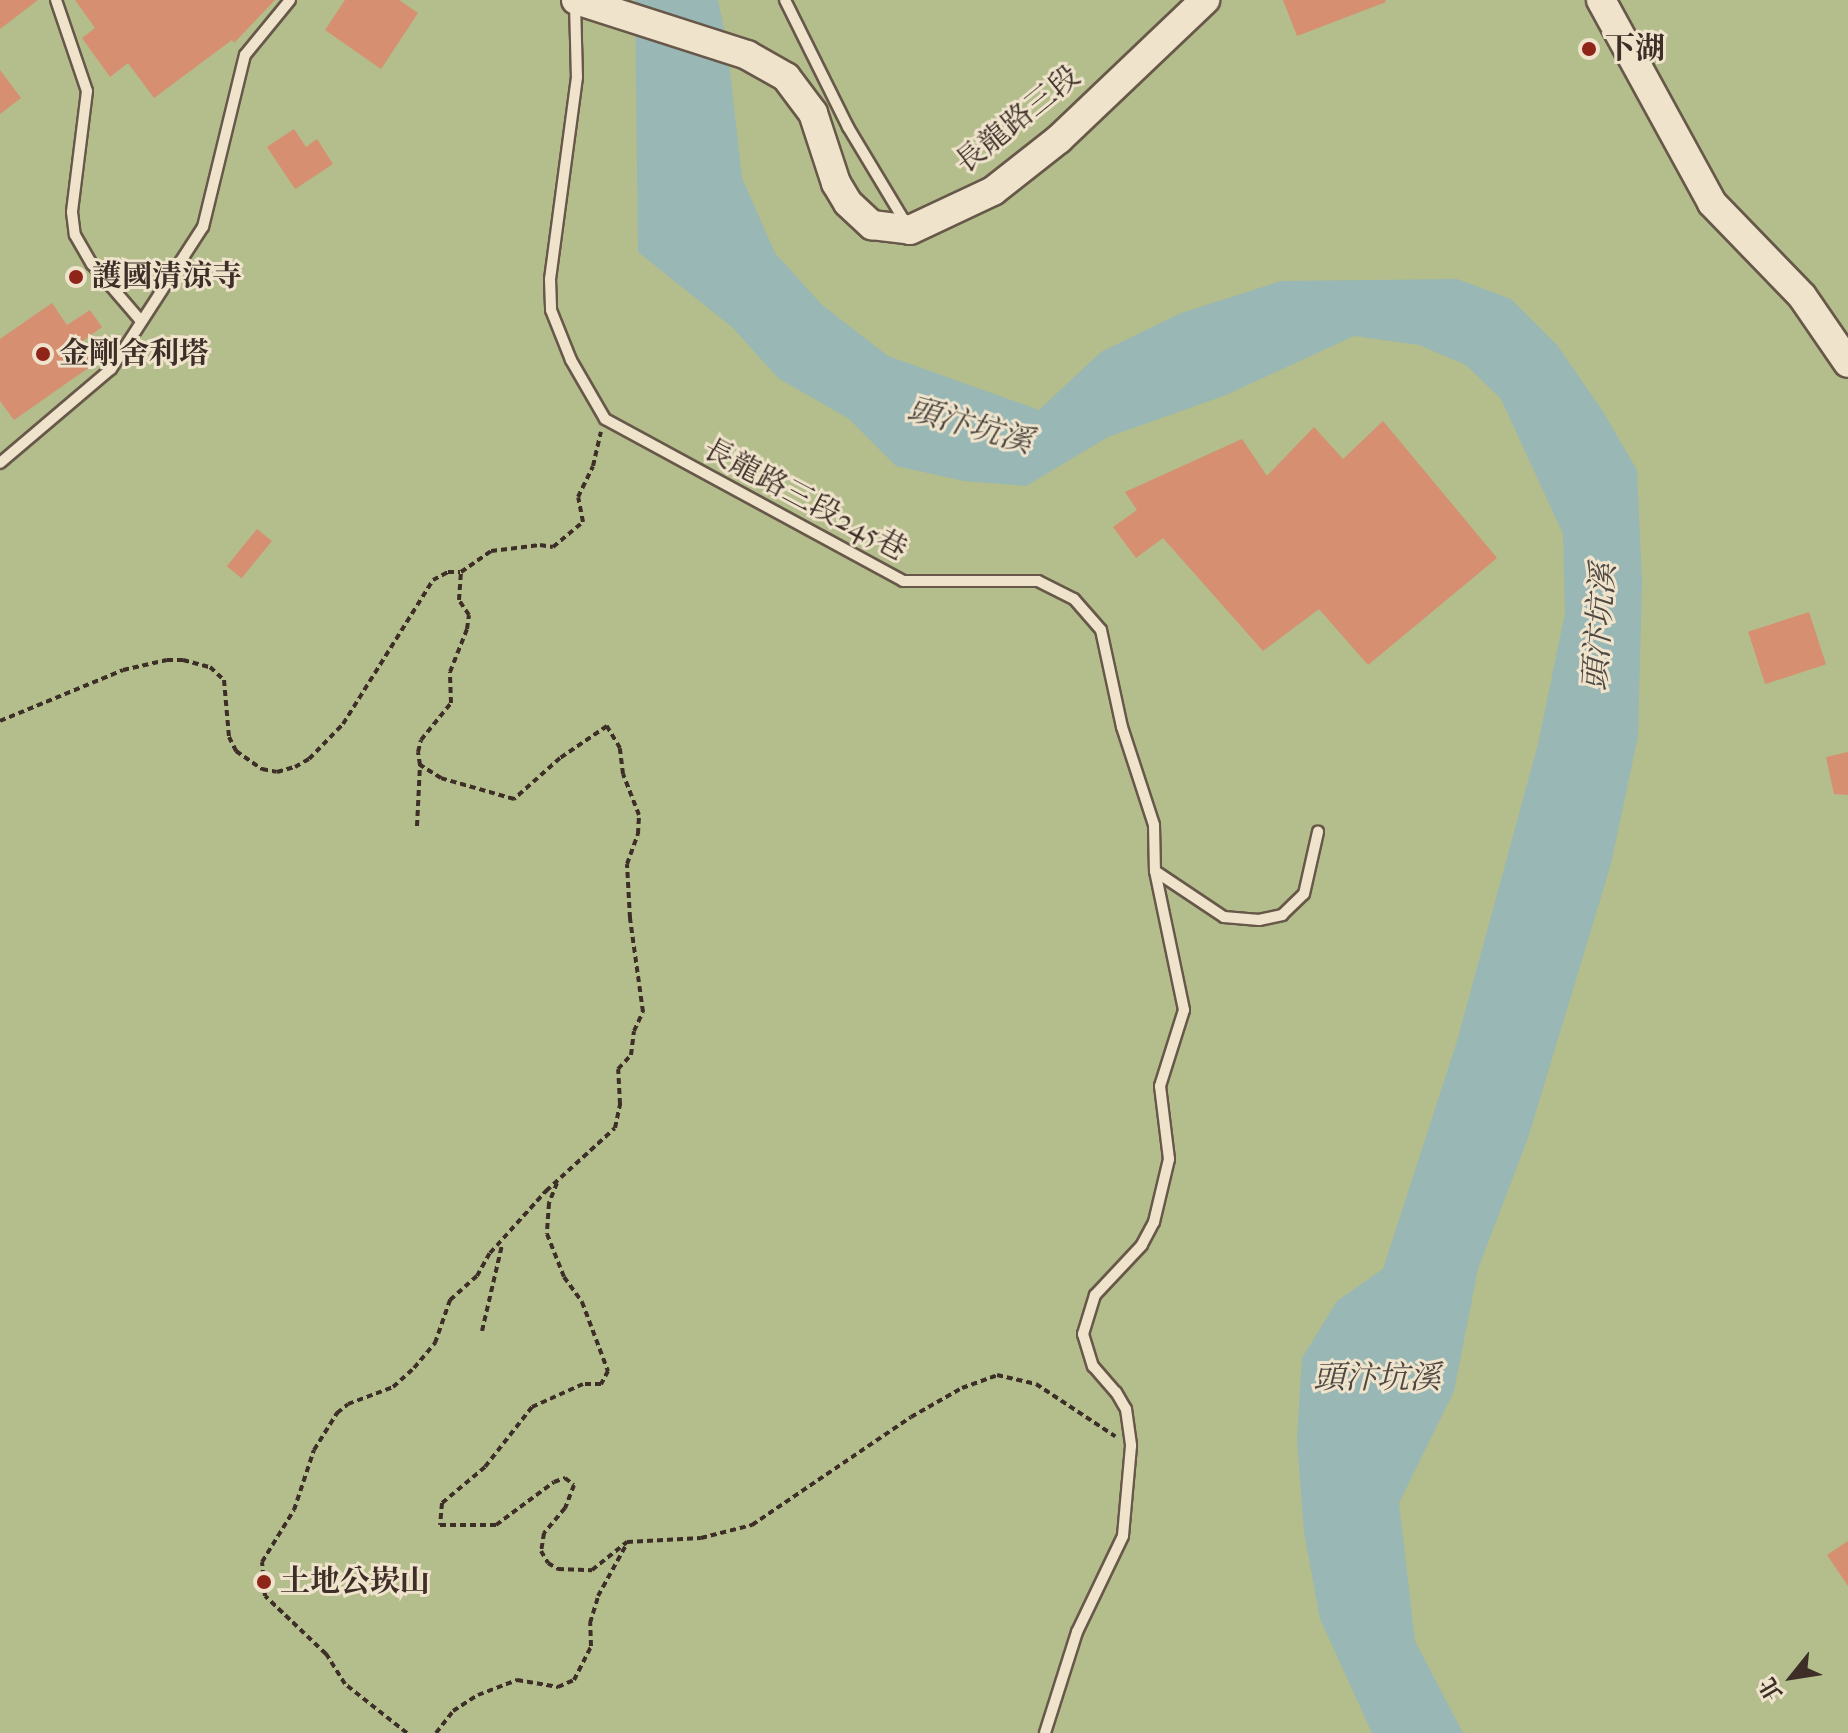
<!DOCTYPE html>
<meta charset="utf-8">
<style>
body{margin:0}
#map{position:relative;width:1848px;height:1733px;overflow:hidden;background:#e6d4b0;font-family:"IM FELL French Canon","Noto Serif TC",serif}
div>[style]{position:absolute}
.green>*{inset:0;background:#b4bd8c;transform-origin:0 0}
.water>*{inset:0;background:#99b7b4}
.building>*{inset:0;background:#d68f71;transform-origin:0 0}
.path>*{height:4px;margin-top:-2px;transform-origin:0;background:repeating-linear-gradient(90deg,#3d2e27 0 6px,transparent 0 10px)}
.roads{filter:drop-shadow(2px 0 #675849) drop-shadow(-2px 0 #675849) drop-shadow(0 2px #675849) drop-shadow(0 -2px #675849)}
.lane>*{height:10px;margin:-5px;padding:0 5px;transform-origin:5px;border-radius:5px;background:#efe3cc}
.secondary>*{height:28px;margin:-14px;padding:0 14px;transform-origin:14px;border-radius:14px;background:#efe3cc}
.dots>*{width:22px;height:22px;translate:-50% -50%;box-sizing:border-box;border:4px solid #efe3cc;border-radius:50%}
span{translate:-50% -50%;white-space:nowrap;text-align:center;line-height:1.15;-webkit-text-stroke:6px #efe3cc;paint-order:stroke}
.poi-label{font-size:30px;color:#3d2e27;font-weight:700}
.left{translate:0 -50%;text-align:left}
.street-label{font-size:30px;color:#3d2e27}
.water-label{font-size:32px;color:#4f4943;font-style:italic}
.north{position:absolute;left:1752px;top:1637px;width:80px;height:80px;-webkit-text-stroke:6px #efe3cc;paint-order:stroke;rotate:240deg;font-size:22px;font-weight:700;line-height:32px;text-align:center;color:#3d2e27}
.north::after{content:'';display:block;margin:auto;width:28px;height:36px;background:#3d2e27;clip-path:polygon(50% 0,100% 100%,50% 72%,0 100%)}
</style>
<div id="map">
<div class="green">
<div style="left:0;top:0;width:1848px;height:1733px"></div>
</div>
<div class="water">
<div style="clip-path:polygon(635px 0,718px 0,727px 44px,742px 178px,775px 253px,822px 305px,888px 356px,1039px 410px,1101px 352px,1181px 313px,1281px 281px,1457px 279px,1511px 299px,1557px 345px,1602px 410px,1637px 470px,1642px 582px,1638px 736px,1611px 864px,1528px 1138px,1478px 1269px,1454px 1391px,1399px 1503px,1415px 1641px,1463px 1733px,1372px 1733px,1320px 1619px,1304px 1532px,1297px 1439px,1302px 1358px,1337px 1301px,1383px 1269px,1457px 1041px,1538px 744px,1565px 613px,1563px 534px,1501px 399px,1466px 365px,1419px 345px,1354px 336px,1226px 395px,1108px 437px,1026px 486px,964px 481px,896px 466px,849px 419px,778px 378px,733px 328px,638px 252px)"></div>
</div>
<div class="building">
<div style="clip-path:polygon(0 0,38px 0,0 29px)"></div>
<div style="clip-path:polygon(75px 0,275px 0,234px 43px,232px 40px,154px 98px,128px 63px,110px 77px,82px 38px,95px 28px)"></div>
<div style="clip-path:polygon(345px 0,399px 0,418px 13px,381px 69px,325px 30px)"></div>
<div style="clip-path:polygon(1283px 0,1385px 0,1386px 2px,1297px 36px)"></div>
<div style="clip-path:polygon(0 70px,21px 98px,0 114px)"></div>
<div style="clip-path:polygon(294px 129px,306px 147px,317px 139px,333px 164px,295px 189px,267px 147px)"></div>
<div style="clip-path:polygon(52px 303px,67px 325px,90px 310px,102px 327px,80px 343px,94px 364px,14px 420px,0 401px,0 339px)"></div>
<div style="clip-path:polygon(1383px 421px,1497px 558px,1368px 665px,1319px 609px,1263px 651px,1163px 538px,1136px 558px,1113px 527px,1137px 510px,1125px 492px,1242px 439px,1267px 476px,1314px 427px,1343px 459px)"></div>
<div style="left:257px;top:529px;width:19px;height:48px;rotate:39deg"></div>
<div style="left:1809px;top:612px;width:55px;height:64px;rotate:72deg"></div>
<div style="clip-path:polygon(1848px 752px,1848px 795px,1834px 794px,1826px 757px)"></div>
<div style="clip-path:polygon(1848px 1541px,1848px 1586px,1827px 1555px)"></div>
</div>
<div class="path">
<div style="left:461px;top:572px;width:37px;rotate:-35deg"></div>
<div style="left:491px;top:551px;width:49px;rotate:-7deg"></div>
<div style="left:540px;top:545px;width:13px;rotate:9deg"></div>
<div style="left:553px;top:547px;width:39px;rotate:-40deg"></div>
<div style="left:583px;top:522px;width:25px;rotate:-101deg"></div>
<div style="left:578px;top:497px;width:34px;rotate:-64deg"></div>
<div style="left:593px;top:466px;width:35px;rotate:-77deg"></div>
<div style="left:0;top:721px;width:133px;rotate:-22.5deg"></div>
<div style="left:123px;top:670px;width:45px;rotate:-12.8deg"></div>
<div style="left:167px;top:660px;width:16px"></div>
<div style="left:183px;top:660px;width:28px;rotate:15deg"></div>
<div style="left:210px;top:667px;width:19px;rotate:43deg"></div>
<div style="left:224px;top:680px;width:57px;rotate:85deg"></div>
<div style="left:229px;top:737px;width:16px;rotate:63deg"></div>
<div style="left:236px;top:751px;width:32px;rotate:35deg"></div>
<div style="left:262px;top:769px;width:15px;rotate:11deg"></div>
<div style="left:277px;top:772px;width:19px;rotate:-16deg"></div>
<div style="left:295px;top:767px;width:16px;rotate:-30deg"></div>
<div style="left:309px;top:759px;width:49px;rotate:-45.8deg"></div>
<div style="left:343px;top:724px;width:170px;rotate:-58deg"></div>
<div style="left:433px;top:580px;width:17px;rotate:-28deg"></div>
<div style="left:448px;top:572px;width:12px"></div>
<div style="left:417px;top:826px;width:61px;rotate:-87.2deg"></div>
<div style="left:557px;top:1183px;width:22px;rotate:112deg"></div>
<div style="left:549px;top:1203px;width:31px;rotate:94deg"></div>
<div style="left:547px;top:1234px;width:46px;rotate:68.4deg"></div>
<div style="left:564px;top:1277px;width:31px;rotate:54deg"></div>
<div style="left:582px;top:1302px;width:74px;rotate:69.4deg"></div>
<div style="left:608px;top:1371px;width:15px;rotate:118deg"></div>
<div style="left:601px;top:1384px;width:18px;rotate:180deg"></div>
<div style="left:583px;top:1384px;width:56px;rotate:155.7deg"></div>
<div style="left:532px;top:1407px;width:76px;rotate:128.1deg"></div>
<div style="left:485px;top:1467px;width:56px;rotate:140.1deg"></div>
<div style="left:442px;top:1503px;width:22px;rotate:95deg"></div>
<div style="left:440px;top:1525px;width:56px"></div>
<div style="left:496px;top:1525px;width:72px;rotate:-36.6deg"></div>
<div style="left:554px;top:1482px;width:12px;rotate:-20deg"></div>
<div style="left:565px;top:1478px;width:11px;rotate:38deg"></div>
<div style="left:574px;top:1485px;width:25px;rotate:111deg"></div>
<div style="left:565px;top:1508px;width:33px;rotate:130deg"></div>
<div style="left:544px;top:1533px;width:18px;rotate:99deg"></div>
<div style="left:541px;top:1551px;width:14px;rotate:60deg"></div>
<div style="left:548px;top:1563px;width:12px;rotate:31deg"></div>
<div style="left:558px;top:1569px;width:34px;rotate:2deg"></div>
<div style="left:592px;top:1570px;width:45px;rotate:-38.7deg"></div>
<div style="left:627px;top:1542px;width:74px;rotate:-3.1deg"></div>
<div style="left:701px;top:1538px;width:53px;rotate:-14.3deg"></div>
<div style="left:752px;top:1525px;width:192px;rotate:-34.2deg"></div>
<div style="left:911px;top:1417px;width:59px;rotate:-29.6deg"></div>
<div style="left:962px;top:1388px;width:37px;rotate:-20deg"></div>
<div style="left:997px;top:1375px;width:40px;rotate:13deg"></div>
<div style="left:1036px;top:1384px;width:95px;rotate:33.4deg"></div>
<div style="left:482px;top:1331px;width:88px;rotate:-76.9deg"></div>
<div style="left:407px;top:1733px;width:79px;rotate:-141.7deg"></div>
<div style="left:345px;top:1684px;width:36px;rotate:-122deg"></div>
<div style="left:326px;top:1654px;width:84px;rotate:-136.4deg"></div>
<div style="left:265px;top:1596px;width:34px;rotate:-95deg"></div>
<div style="left:262px;top:1562px;width:61px;rotate:-58.4deg"></div>
<div style="left:294px;top:1510px;width:63px;rotate:-71.6deg"></div>
<div style="left:314px;top:1450px;width:44px;rotate:-58.1deg"></div>
<div style="left:337px;top:1413px;width:14px;rotate:-39deg"></div>
<div style="left:348px;top:1404px;width:48px;rotate:-20.7deg"></div>
<div style="left:393px;top:1387px;width:28px;rotate:-42deg"></div>
<div style="left:414px;top:1368px;width:33px;rotate:-50deg"></div>
<div style="left:435px;top:1343px;width:46px;rotate:-70.8deg"></div>
<div style="left:450px;top:1300px;width:36px;rotate:-42deg"></div>
<div style="left:477px;top:1276px;width:26px;rotate:-61deg"></div>
<div style="left:490px;top:1253px;width:84px;rotate:-47.9deg"></div>
<div style="left:546px;top:1191px;width:93px;rotate:-42.4deg"></div>
<div style="left:615px;top:1128px;width:25px;rotate:-78deg"></div>
<div style="left:620px;top:1104px;width:35px;rotate:-93deg"></div>
<div style="left:618px;top:1069px;width:19px;rotate:-47deg"></div>
<div style="left:631px;top:1055px;width:24px;rotate:-83deg"></div>
<div style="left:634px;top:1031px;width:21px;rotate:-65deg"></div>
<div style="left:643px;top:1012px;width:95px;rotate:-97.9deg"></div>
<div style="left:630px;top:918px;width:54px;rotate:-93.2deg"></div>
<div style="left:627px;top:864px;width:32px;rotate:-70deg"></div>
<div style="left:638px;top:834px;width:19px;rotate:-87deg"></div>
<div style="left:639px;top:815px;width:44px;rotate:-111.3deg"></div>
<div style="left:623px;top:774px;width:26px;rotate:-97deg"></div>
<div style="left:620px;top:748px;width:26px;rotate:-121deg"></div>
<div style="left:607px;top:726px;width:57px;rotate:145.8deg"></div>
<div style="left:560px;top:758px;width:62px;rotate:138.3deg"></div>
<div style="left:514px;top:799px;width:76px;rotate:-164deg"></div>
<div style="left:441px;top:778px;width:25px;rotate:-148deg"></div>
<div style="left:420px;top:765px;width:13px;rotate:-99deg"></div>
<div style="left:418px;top:752px;width:12px;rotate:-76deg"></div>
<div style="left:421px;top:740px;width:48px;rotate:-51deg"></div>
<div style="left:451px;top:703px;width:31px;rotate:-92deg"></div>
<div style="left:450px;top:672px;width:46px;rotate:-68.4deg"></div>
<div style="left:467px;top:629px;width:14px;rotate:-82deg"></div>
<div style="left:469px;top:615px;width:18px;rotate:-124deg"></div>
<div style="left:459px;top:600px;width:28px;rotate:-86deg"></div>
<div style="left:436px;top:1733px;width:28px;rotate:-52deg"></div>
<div style="left:453px;top:1711px;width:30px;rotate:-33deg"></div>
<div style="left:478px;top:1695px;width:42px;rotate:-21deg"></div>
<div style="left:517px;top:1680px;width:42px;rotate:9.7deg"></div>
<div style="left:558px;top:1687px;width:17px;rotate:-24deg"></div>
<div style="left:574px;top:1680px;width:38px;rotate:-63deg"></div>
<div style="left:591px;top:1646px;width:23px;rotate:-92deg"></div>
<div style="left:590px;top:1623px;width:28px;rotate:-73deg"></div>
<div style="left:598px;top:1596px;width:58px;rotate:-61.2deg"></div>
</div>
<div class="roads">
<div class="lane">
<div style="left:56px;top:0;width:96px;rotate:71.2deg"></div>
<div style="left:87px;top:91px;width:122px;rotate:97.1deg"></div>
<div style="left:72px;top:212px;width:23px;rotate:83deg"></div>
<div style="left:75px;top:235px;width:34px;rotate:60deg"></div>
<div style="left:92px;top:264px;width:75px;rotate:49.3deg"></div>
<div style="left:785px;top:0;width:142px;rotate:63.6deg"></div>
<div style="left:848px;top:127px;width:114px;rotate:59deg"></div>
<div style="left:575px;top:3px;width:74px;rotate:88.5deg"></div>
<div style="left:577px;top:77px;width:204px;rotate:97.6deg"></div>
<div style="left:550px;top:279px;width:31px;rotate:88deg"></div>
<div style="left:551px;top:310px;width:54px;rotate:68.2deg"></div>
<div style="left:571px;top:360px;width:68px;rotate:60deg"></div>
<div style="left:605px;top:419px;width:339px;rotate:28.5deg"></div>
<div style="left:903px;top:581px;width:135px"></div>
<div style="left:1038px;top:581px;width:40px;rotate:26.6deg"></div>
<div style="left:1074px;top:599px;width:41px;rotate:48.9deg"></div>
<div style="left:1101px;top:630px;width:99px;rotate:77.8deg"></div>
<div style="left:1122px;top:727px;width:103px;rotate:71.9deg"></div>
<div style="left:1154px;top:825px;width:46px;rotate:88.8deg"></div>
<div style="left:1155px;top:871px;width:142px;rotate:78.2deg"></div>
<div style="left:1184px;top:1010px;width:80px;rotate:107.5deg"></div>
<div style="left:1160px;top:1086px;width:74px;rotate:83deg"></div>
<div style="left:1169px;top:1159px;width:65px;rotate:103.4deg"></div>
<div style="left:1154px;top:1222px;width:26px;rotate:118deg"></div>
<div style="left:1142px;top:1245px;width:69px;rotate:133.2deg"></div>
<div style="left:1095px;top:1295px;width:41px;rotate:107.1deg"></div>
<div style="left:1083px;top:1334px;width:34px;rotate:73deg"></div>
<div style="left:1093px;top:1366px;width:35px;rotate:49deg"></div>
<div style="left:1116px;top:1392px;width:20px;rotate:60deg"></div>
<div style="left:1126px;top:1409px;width:37px;rotate:82deg"></div>
<div style="left:1131px;top:1446px;width:90px;rotate:95.1deg"></div>
<div style="left:1123px;top:1536px;width:106px;rotate:115.6deg"></div>
<div style="left:1077px;top:1632px;width:106px;rotate:107.6deg"></div>
<div style="left:0;top:463px;width:145px;rotate:-40.3deg"></div>
<div style="left:111px;top:369px;width:169px;rotate:-57.1deg"></div>
<div style="left:203px;top:227px;width:177px;rotate:-76.3deg"></div>
<div style="left:245px;top:55px;width:71px;rotate:-50.7deg"></div>
<div style="left:1155px;top:871px;width:83px;rotate:33.7deg"></div>
<div style="left:1224px;top:917px;width:35px;rotate:5deg"></div>
<div style="left:1259px;top:920px;width:24px;rotate:-12deg"></div>
<div style="left:1282px;top:915px;width:30px;rotate:-44deg"></div>
<div style="left:1304px;top:894px;width:64px;rotate:-77.3deg"></div>
</div>
<div class="secondary">
<div style="left:576px;top:0;width:180px;rotate:17.8deg"></div>
<div style="left:747px;top:55px;width:45px;rotate:29.4deg"></div>
<div style="left:786px;top:77px;width:45px;rotate:53.1deg"></div>
<div style="left:813px;top:113px;width:74px;rotate:71.8deg"></div>
<div style="left:836px;top:183px;width:23px;rotate:59deg"></div>
<div style="left:848px;top:203px;width:33px;rotate:43deg"></div>
<div style="left:872px;top:225px;width:38px;rotate:7deg"></div>
<div style="left:910px;top:230px;width:92px;rotate:-25.2deg"></div>
<div style="left:993px;top:191px;width:84px;rotate:-38.2deg"></div>
<div style="left:1059px;top:139px;width:202px;rotate:-43.6deg"></div>
<div style="left:1601px;top:0;width:231px;rotate:61.3deg"></div>
<div style="left:1712px;top:203px;width:129px;rotate:45.9deg"></div>
<div style="left:1802px;top:296px;width:81px;rotate:55.5deg"></div>
</div>
</div>
<div class="dots">
<div style="left:1589px;top:49px;background:#8f2418"></div>
<div style="left:76px;top:277px;background:#8f2418"></div>
<div style="left:43px;top:354px;background:#8f2418"></div>
<div style="left:264px;top:1582px;background:#8f2418"></div>
</div>
<div class="poi-label">
<span class="left" style="left:1605px;top:49px">下湖</span>
<span class="left" style="left:92px;top:277px">護國清涼寺</span>
<span class="left" style="left:59px;top:354px">金剛舍利塔</span>
<span class="left" style="left:280px;top:1582px">土地公崁山</span>
</div>
<div class="street-label">
<span style="left:1018px;top:120px;rotate:-39deg">長龍路三段</span>
<span style="left:805px;top:500px;rotate:28deg">長龍路三段245巷</span>
</div>
<div class="water-label">
<span style="left:970px;top:426px;rotate:16deg">頭汴坑溪</span>
<span style="left:1600px;top:627px;rotate:-86deg">頭汴坑溪</span>
<span style="left:1377px;top:1378px">頭汴坑溪</span>
</div>
<div class="north">北</div>
</div>
